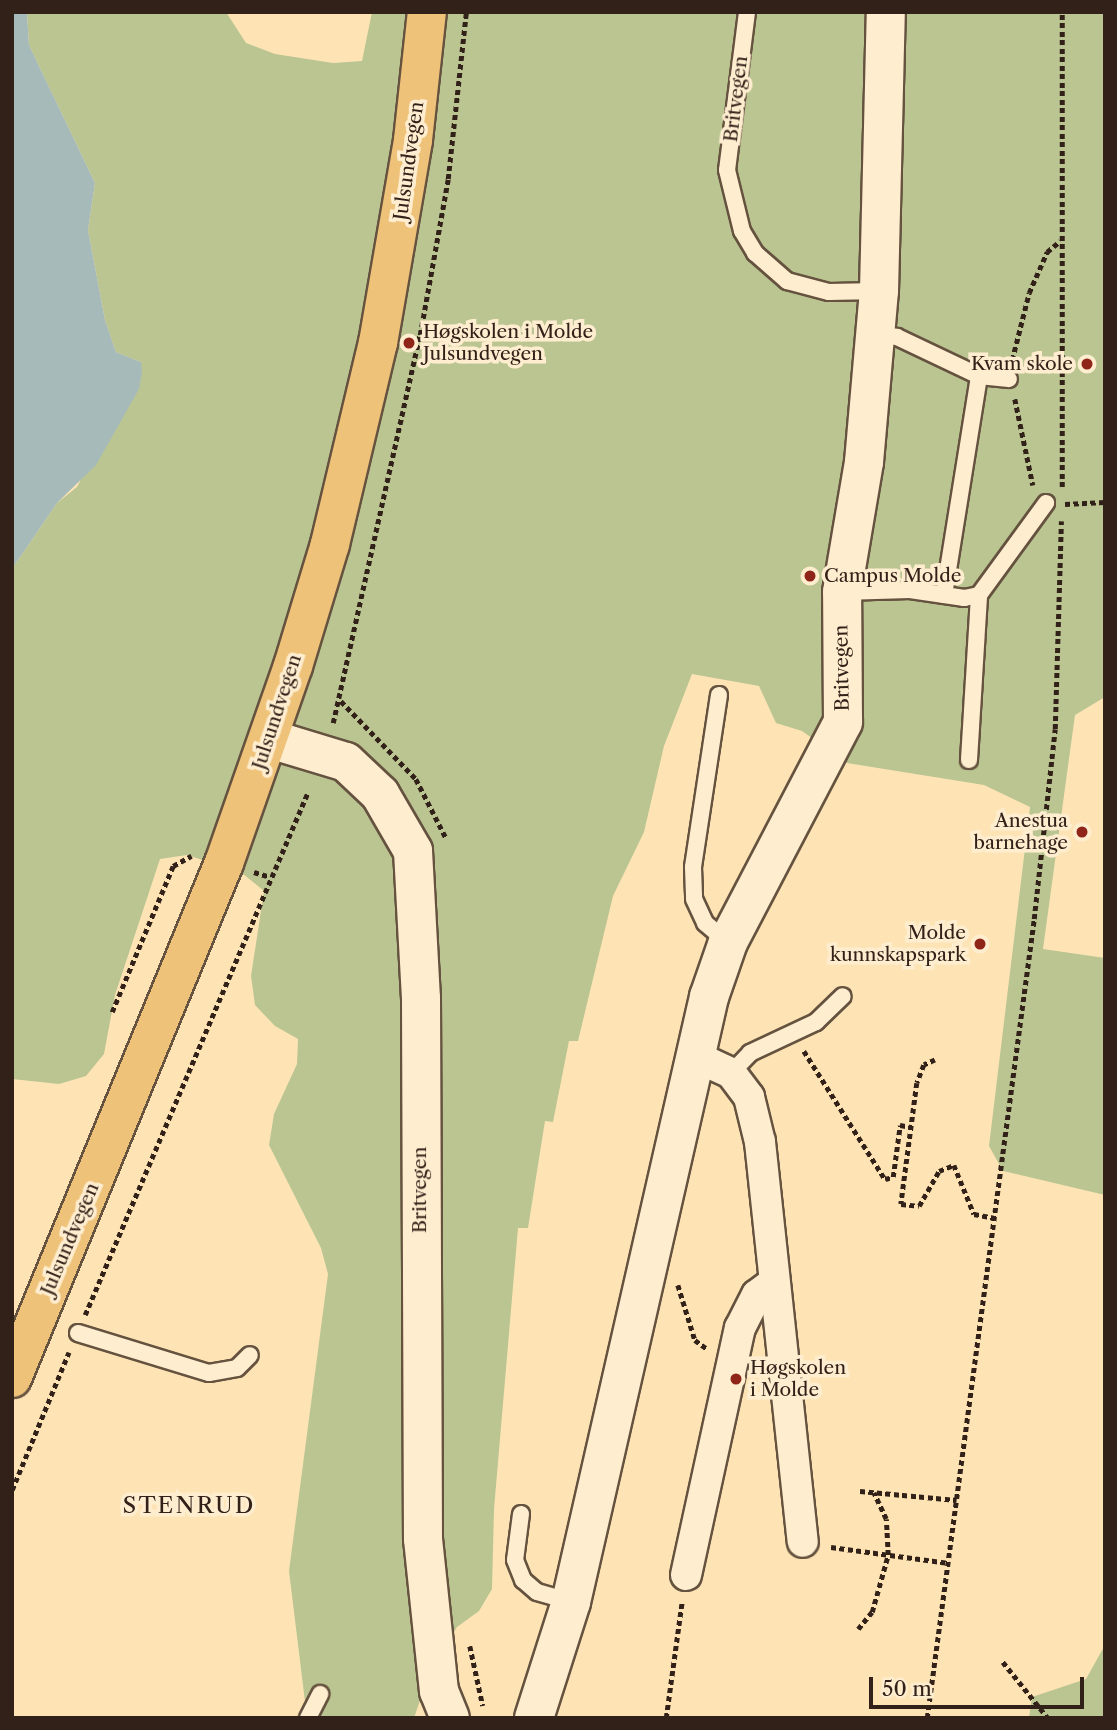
<!DOCTYPE html>
<meta charset="utf-8">
<style>
body{margin:0}
#map{position:relative;width:1117px;height:1730px;overflow:hidden;background:#fee4b5;font-family:"Libre Caslon Text",serif}
div>[style]{position:absolute}
.green>*{inset:0;background:#bac592}
.water>*{inset:0;background:#a6bbb9}
.path>*{height:4.5px;margin-top:-2.25px;transform-origin:0;background:repeating-linear-gradient(90deg,#322118 0 5px,transparent 0 8.5px)}
.roads{filter:drop-shadow(2px 0 #65523f) drop-shadow(-2px 0 #65523f) drop-shadow(0 2px #65523f) drop-shadow(0 -2px #65523f)}
.lane>*{height:16px;margin:-8px;padding:0 8px;transform-origin:8px;border-radius:8px;background:#feedcf}
.street>*{height:30px;margin:-15px;padding:0 15px;transform-origin:15px;border-radius:15px;background:#feedcf}
.secondary>*{height:38px;margin:-19px;padding:0 19px;transform-origin:19px;border-radius:19px;background:#feedcf}
.primary>*{height:38px;margin:-19px;padding:0 19px;transform-origin:19px;border-radius:19px;background:#efc27a}
.dots>*{width:19px;height:19px;translate:-50% -50%;box-sizing:border-box;border:4px solid #feedcf;border-radius:50%}
span{translate:-50% -50%;white-space:nowrap;text-align:center;line-height:1.15;-webkit-text-stroke:7px #feedcf;paint-order:stroke}
.street-label{font-size:19px;color:#322118}
.poi-label{font-size:19px;color:#322118}
.left{translate:0 -50%;text-align:left}
.right{translate:-100% -50%;text-align:right}
.quarter-label{font-size:23px;color:#322118;letter-spacing:2px}
.frame{position:absolute;inset:0;border:14px solid #322118;pointer-events:none}
.scale{position:absolute;left:869px;top:1677px;width:215px;height:32px;box-sizing:border-box;border:4px solid #322118;border-top:0;padding-left:9px;font-size:21px;line-height:24px;white-space:nowrap;color:#322118;-webkit-text-stroke:5px #feedcf;paint-order:stroke}
</style>
<div id="map">
<div class="green">
<div style="clip-path:polygon(27px 12px,226px 12px,246px 43px,275px 54px,333px 63px,362px 61px,372px 12px,1105px 12px,1105px 697px,1075px 715px,1043px 949px,1105px 958px,1105px 1195px,1003px 1171px,989px 1146px,1030px 807px,984px 785px,847px 763px,802px 731px,776px 723px,759px 686px,692px 674px,664px 746px,644px 832px,613px 896px,578px 1041px,569px 1041px,553px 1122px,545px 1121px,528px 1228px,518px 1228px,494px 1509px,492px 1589px,479px 1611px,457px 1627px,428px 1677px,414px 1718px,307px 1718px,289px 1571px,328px 1274px,321px 1248px,269px 1145px,274px 1114px,297px 1064px,298px 1039px,275px 1026px,255px 1005px,251px 976px,264px 891px,242px 873px,187px 855px,160px 859px,115px 995px,104px 1054px,86px 1076px,59px 1084px,12px 1079px,12px 569px,57px 503px,77px 487px,141px 362px,116px 352px,105px 320px,88px 230px,95px 183px,29px 45px)"></div>
<div style="clip-path:polygon(1105px 1645px,1105px 1718px,1029px 1718px,1032px 1697px,1086px 1679px)"></div>
</div>
<div class="water">
<div style="clip-path:polygon(12px 12px,27px 12px,29px 45px,95px 183px,88px 230px,105px 320px,116px 352px,141px 362px,142px 372px,139px 389px,96px 465px,57px 503px,12px 569px)"></div>
</div>
<div class="path">
<div style="left:1012px;top:360px;width:69px;rotate:-75.8deg"></div>
<div style="left:1029px;top:293px;width:45px;rotate:-66.3deg"></div>
<div style="left:1047px;top:252px;width:17px;rotate:-40deg"></div>
<div style="left:1015px;top:399px;width:88px;rotate:78.2deg"></div>
<div style="left:1062px;top:487px;width:475px;rotate:-90deg"></div>
<div style="left:1065px;top:504px;width:40px;rotate:-2.9deg"></div>
<div style="left:341px;top:701px;width:108px;rotate:46.1deg"></div>
<div style="left:416px;top:779px;width:66px;rotate:63deg"></div>
<div style="left:333px;top:723px;width:398px;rotate:-77.4deg"></div>
<div style="left:420px;top:335px;width:158px;rotate:-79.8deg"></div>
<div style="left:448px;top:179px;width:168px;rotate:-83.8deg"></div>
<div style="left:254px;top:872px;width:17px;rotate:17deg"></div>
<div style="left:112px;top:1012px;width:158px;rotate:-67.3deg"></div>
<div style="left:173px;top:866px;width:21px;rotate:-29deg"></div>
<div style="left:804px;top:1051px;width:151px;rotate:57.7deg"></div>
<div style="left:885px;top:1179px;width:8px;rotate:-14deg"></div>
<div style="left:893px;top:1177px;width:52px;rotate:-82.3deg"></div>
<div style="left:900px;top:1125px;width:11px;rotate:10deg"></div>
<div style="left:935px;top:1060px;width:12px;rotate:156deg"></div>
<div style="left:924px;top:1065px;width:19px;rotate:111deg"></div>
<div style="left:917px;top:1083px;width:122px;rotate:97.5deg"></div>
<div style="left:901px;top:1204px;width:18px;rotate:6deg"></div>
<div style="left:919px;top:1206px;width:40px;rotate:-60.3deg"></div>
<div style="left:939px;top:1171px;width:16px;rotate:-22deg"></div>
<div style="left:954px;top:1165px;width:53px;rotate:67.8deg"></div>
<div style="left:974px;top:1214px;width:20px;rotate:11deg"></div>
<div style="left:678px;top:1285px;width:58px;rotate:72.8deg"></div>
<div style="left:695px;top:1340px;width:14px;rotate:36deg"></div>
<div style="left:85px;top:1315px;width:569px;rotate:-66.91deg"></div>
<div style="left:12px;top:1490px;width:149px;rotate:-67.6deg"></div>
<div style="left:860px;top:1491px;width:97px;rotate:5.3deg"></div>
<div style="left:831px;top:1547px;width:119px;rotate:7.7deg"></div>
<div style="left:858px;top:1629px;width:22px;rotate:-51deg"></div>
<div style="left:872px;top:1612px;width:59px;rotate:-74.3deg"></div>
<div style="left:888px;top:1555px;width:36px;rotate:-93deg"></div>
<div style="left:886px;top:1519px;width:29px;rotate:-115deg"></div>
<div style="left:470px;top:1646px;width:61px;rotate:77.8deg"></div>
<div style="left:1003px;top:1662px;width:72px;rotate:51.2deg"></div>
<div style="left:666px;top:1718px;width:118px;rotate:-82.2deg"></div>
<div style="left:927px;top:1718px;width:806px;rotate:-82.37deg"></div>
<div style="left:1034px;top:919px;width:191px;rotate:-83.7deg"></div>
<div style="left:1055px;top:729px;width:208px;rotate:-88.3deg"></div>
</div>
<div class="roads">
<div class="lane">
<div style="left:747px;top:12px;width:159px;rotate:97.2deg"></div>
<div style="left:727px;top:170px;width:63px;rotate:76.2deg"></div>
<div style="left:742px;top:231px;width:26px;rotate:59deg"></div>
<div style="left:755px;top:253px;width:43px;rotate:41.2deg"></div>
<div style="left:787px;top:281px;width:43px;rotate:14.7deg"></div>
<div style="left:829px;top:292px;width:50px;rotate:-1.1deg"></div>
<div style="left:876px;top:335px;width:21px;rotate:5deg"></div>
<div style="left:897px;top:337px;width:91px;rotate:25.4deg"></div>
<div style="left:979px;top:376px;width:30px;rotate:6deg"></div>
<div style="left:842px;top:592px;width:68px;rotate:-1.7deg"></div>
<div style="left:910px;top:590px;width:55px;rotate:8.4deg"></div>
<div style="left:964px;top:598px;width:15px;rotate:-11deg"></div>
<div style="left:979px;top:595px;width:114px;rotate:-53.9deg"></div>
<div style="left:944px;top:595px;width:222px;rotate:-80.9deg"></div>
<div style="left:719px;top:695px;width:174px;rotate:98.6deg"></div>
<div style="left:693px;top:867px;width:32px;rotate:88deg"></div>
<div style="left:694px;top:899px;width:26px;rotate:65deg"></div>
<div style="left:705px;top:923px;width:30px;rotate:40deg"></div>
<div style="left:969px;top:760px;width:165px;rotate:-86.5deg"></div>
<div style="left:731px;top:1073px;width:28px;rotate:-46deg"></div>
<div style="left:750px;top:1053px;width:73px;rotate:-25.2deg"></div>
<div style="left:816px;top:1022px;width:37px;rotate:-44deg"></div>
<div style="left:78px;top:1333px;width:137px;rotate:17deg"></div>
<div style="left:209px;top:1373px;width:28px;rotate:-10deg"></div>
<div style="left:237px;top:1368px;width:18px;rotate:-45deg"></div>
<div style="left:521px;top:1514px;width:46px;rotate:97.4deg"></div>
<div style="left:515px;top:1560px;width:22px;rotate:68deg"></div>
<div style="left:523px;top:1580px;width:18px;rotate:41deg"></div>
<div style="left:537px;top:1592px;width:35px;rotate:16deg"></div>
<div style="left:308px;top:1718px;width:27px;rotate:-63deg"></div>
</div>
<div class="street">
<div style="left:694px;top:1056px;width:41px;rotate:24.7deg"></div>
<div style="left:731px;top:1073px;width:30px;rotate:53deg"></div>
<div style="left:749px;top:1097px;width:46px;rotate:76.3deg"></div>
<div style="left:760px;top:1142px;width:402px;rotate:83.9deg"></div>
<div style="left:686px;top:1575px;width:253px;rotate:-77.7deg"></div>
<div style="left:740px;top:1328px;width:37px;rotate:-63deg"></div>
<div style="left:757px;top:1295px;width:20px;rotate:-37deg"></div>
</div>
<div class="secondary">
<div style="left:270px;top:739px;width:79px;rotate:16.8deg"></div>
<div style="left:346px;top:762px;width:47px;rotate:43.3deg"></div>
<div style="left:380px;top:794px;width:66px;rotate:59.9deg"></div>
<div style="left:413px;top:851px;width:147px;rotate:86.9deg"></div>
<div style="left:421px;top:998px;width:541px;rotate:89.79deg"></div>
<div style="left:423px;top:1539px;width:153px;rotate:84deg"></div>
<div style="left:439px;top:1691px;width:29px;rotate:68deg"></div>
<div style="left:534px;top:1718px;width:122px;rotate:-72.3deg"></div>
<div style="left:571px;top:1602px;width:621px;rotate:-77.15deg"></div>
<div style="left:709px;top:997px;width:58px;rotate:-70.9deg"></div>
<div style="left:728px;top:942px;width:248px;rotate:-62.4deg"></div>
<div style="left:843px;top:722px;width:130px;rotate:-90.4deg"></div>
<div style="left:842px;top:592px;width:132px;rotate:-80.4deg"></div>
<div style="left:864px;top:462px;width:172px;rotate:-85deg"></div>
<div style="left:879px;top:291px;width:279px;rotate:-88.6deg"></div>
</div>
<div class="primary">
<div style="left:12px;top:1378px;width:557px;rotate:-67.63deg"></div>
<div style="left:224px;top:863px;width:209px;rotate:-70.7deg"></div>
<div style="left:293px;top:666px;width:127px;rotate:-73.1deg"></div>
<div style="left:330px;top:544px;width:207px;rotate:-76.6deg"></div>
<div style="left:378px;top:343px;width:206px;rotate:-80.2deg"></div>
<div style="left:413px;top:140px;width:129px;rotate:-83.8deg"></div>
</div>
</div>
<div class="dots">
<div style="left:409px;top:343px;background:#8f2418"></div>
<div style="left:1087px;top:364px;background:#8f2418"></div>
<div style="left:810px;top:576px;background:#8f2418"></div>
<div style="left:1082px;top:832px;background:#8f2418"></div>
<div style="left:980px;top:944px;background:#8f2418"></div>
<div style="left:736px;top:1379px;background:#8f2418"></div>
</div>
<div class="street-label">
<span style="left:736px;top:99px;rotate:-83deg">Britvegen</span>
<span style="left:409px;top:161px;rotate:-82deg">Julsundvegen</span>
<span style="left:842px;top:668px;rotate:-91deg">Britvegen</span>
<span style="left:277px;top:712px;rotate:-72deg">Julsundvegen</span>
<span style="left:420px;top:1190px;rotate:-90deg">Britvegen</span>
<span style="left:70px;top:1239px;rotate:-67deg">Julsundvegen</span>
</div>
<div class="poi-label">
<span class="left" style="left:423px;top:343px">Høgskolen i Molde<br>Julsundvegen</span>
<span class="right" style="left:1073px;top:364px">Kvam skole</span>
<span class="left" style="left:824px;top:576px">Campus Molde</span>
<span class="right" style="left:1068px;top:832px">Anestua<br>barnehage</span>
<span class="right" style="left:966px;top:944px">Molde<br>kunnskapspark</span>
<span class="left" style="left:750px;top:1379px">Høgskolen<br>i Molde</span>
</div>
<div class="quarter-label">
<span style="left:189px;top:1505px">STENRUD</span>
</div>
<div class="frame"></div>
<div class="scale">50 m</div>
</div>
